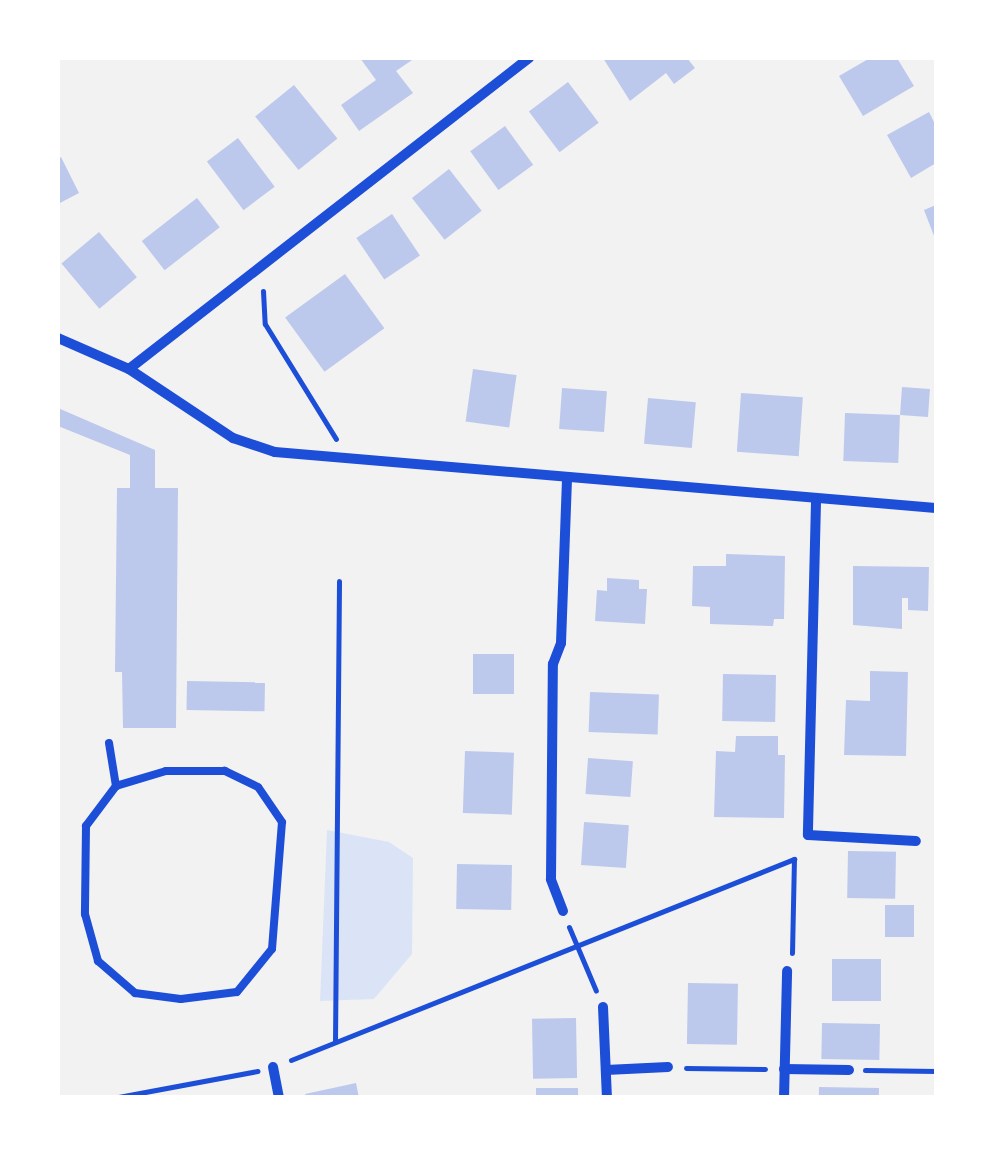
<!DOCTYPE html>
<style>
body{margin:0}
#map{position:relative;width:994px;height:1155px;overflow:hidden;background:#f2f2f2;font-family:"Nunito Sans",sans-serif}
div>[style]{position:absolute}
.green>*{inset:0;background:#dbe4f7}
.building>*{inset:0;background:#bdc9ec;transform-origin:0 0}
.path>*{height:5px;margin:-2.5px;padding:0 2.5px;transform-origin:2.5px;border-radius:2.5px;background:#1d4ed8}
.service>*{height:8px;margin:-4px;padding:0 4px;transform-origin:4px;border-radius:4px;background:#1d4ed8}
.minor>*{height:10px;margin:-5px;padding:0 5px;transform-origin:5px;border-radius:5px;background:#1d4ed8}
span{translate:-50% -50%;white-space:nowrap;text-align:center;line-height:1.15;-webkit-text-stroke:10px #fff;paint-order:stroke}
.frame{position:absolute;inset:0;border:60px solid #fff;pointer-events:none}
</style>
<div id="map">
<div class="green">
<div style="clip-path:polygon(327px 830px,389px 842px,413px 858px,412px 954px,374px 999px,320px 1001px)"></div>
</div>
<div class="building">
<div style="clip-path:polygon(360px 58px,415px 58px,396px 71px,413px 93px,359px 131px,341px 105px,376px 80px)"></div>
<div style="clip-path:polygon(603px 58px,687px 58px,695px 68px,674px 84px,666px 73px,630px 101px)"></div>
<div style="clip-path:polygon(870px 58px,897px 58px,914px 86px,863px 116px,839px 76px)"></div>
<div style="left:568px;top:82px;width:51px;height:49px;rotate:53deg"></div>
<div style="left:294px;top:85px;width:69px;height:50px;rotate:51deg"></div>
<div style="clip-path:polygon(929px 112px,936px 126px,936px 163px,911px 178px,887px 135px)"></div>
<div style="left:505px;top:126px;width:48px;height:43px;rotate:54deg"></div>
<div style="left:238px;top:138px;width:61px;height:39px;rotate:53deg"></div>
<div style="clip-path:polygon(61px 157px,79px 193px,58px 204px,58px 159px)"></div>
<div style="left:449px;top:169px;width:53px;height:47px;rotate:52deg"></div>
<div style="left:197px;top:198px;width:37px;height:70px;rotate:52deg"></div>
<div style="clip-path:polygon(936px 205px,936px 241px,924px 210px)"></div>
<div style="left:392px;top:214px;width:50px;height:43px;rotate:56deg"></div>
<div style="left:99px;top:232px;width:59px;height:49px;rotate:50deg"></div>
<div style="left:345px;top:274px;width:67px;height:74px;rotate:54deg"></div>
<div style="left:473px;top:369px;width:44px;height:53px;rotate:8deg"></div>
<div style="left:902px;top:387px;width:28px;height:28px;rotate:4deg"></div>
<div style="left:562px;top:388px;width:45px;height:41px;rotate:4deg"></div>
<div style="left:741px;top:393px;width:62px;height:59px;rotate:4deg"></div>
<div style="left:648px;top:398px;width:48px;height:46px;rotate:5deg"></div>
<div style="clip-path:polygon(58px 408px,155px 450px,155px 488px,178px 488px,176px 728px,123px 728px,122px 672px,115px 672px,117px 488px,130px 488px,130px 455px,58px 426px)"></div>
<div style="left:845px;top:413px;width:55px;height:48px;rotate:2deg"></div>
<div style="clip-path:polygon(726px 554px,785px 556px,784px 619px,774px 619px,773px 626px,710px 624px,710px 607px,692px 606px,693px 566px,726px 566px)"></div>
<div style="clip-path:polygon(853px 566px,929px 567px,928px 611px,908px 610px,908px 598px,902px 598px,902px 629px,853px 625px)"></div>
<div style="clip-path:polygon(607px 578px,639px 580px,639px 589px,647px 589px,645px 624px,595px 621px,597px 590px,607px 591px)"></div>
<div style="left:473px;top:654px;width:41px;height:40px"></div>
<div style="clip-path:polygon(870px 671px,908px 672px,906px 756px,844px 755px,846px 700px,870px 701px)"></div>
<div style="left:723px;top:674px;width:53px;height:47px;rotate:1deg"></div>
<div style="left:187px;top:681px;width:78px;height:29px;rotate:1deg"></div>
<div style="left:590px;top:692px;width:69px;height:40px;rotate:2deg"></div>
<div style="clip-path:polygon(736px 736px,778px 736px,778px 755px,785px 755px,784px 818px,714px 817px,716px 751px,735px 752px)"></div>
<div style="left:465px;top:751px;width:49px;height:62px;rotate:2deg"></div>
<div style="left:588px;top:758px;width:45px;height:36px;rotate:4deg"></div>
<div style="left:584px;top:822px;width:45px;height:43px;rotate:4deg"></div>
<div style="left:848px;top:851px;width:48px;height:47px;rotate:1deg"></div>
<div style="left:457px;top:864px;width:55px;height:45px;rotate:1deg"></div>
<div style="left:885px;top:905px;width:29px;height:32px"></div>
<div style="left:832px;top:959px;width:49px;height:42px"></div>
<div style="left:688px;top:983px;width:50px;height:61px;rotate:1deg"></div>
<div style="left:576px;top:1018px;width:60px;height:44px;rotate:89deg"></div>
<div style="left:822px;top:1023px;width:58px;height:36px;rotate:1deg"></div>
<div style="clip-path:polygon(356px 1083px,359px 1098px,306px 1098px,305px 1094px)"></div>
<div style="left:819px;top:1087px;width:60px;height:11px;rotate:1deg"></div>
<div style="left:578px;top:1088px;width:10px;height:42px;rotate:90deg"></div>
</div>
<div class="path">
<div style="left:263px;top:291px;width:33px;rotate:87deg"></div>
<div style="left:265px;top:324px;width:135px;rotate:58.3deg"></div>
<div style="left:569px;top:927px;width:69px;rotate:67.1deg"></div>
<div style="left:792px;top:953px;width:94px;rotate:-88.8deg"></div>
<div style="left:335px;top:1042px;width:461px;rotate:-89.5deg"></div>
<div style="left:291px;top:1060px;width:542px;rotate:-21.78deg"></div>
<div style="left:686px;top:1068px;width:79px;rotate:0.7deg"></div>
<div style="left:865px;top:1070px;width:71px;rotate:0.8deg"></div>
<div style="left:113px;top:1098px;width:147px;rotate:-10.6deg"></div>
</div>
<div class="service">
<div style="left:109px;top:743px;width:44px;rotate:80.8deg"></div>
<div style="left:116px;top:786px;width:50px;rotate:126.9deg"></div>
<div style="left:86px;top:826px;width:88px;rotate:90.7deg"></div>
<div style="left:85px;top:914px;width:49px;rotate:74.5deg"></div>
<div style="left:98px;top:961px;width:49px;rotate:40.9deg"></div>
<div style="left:135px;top:993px;width:46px;rotate:7.4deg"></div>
<div style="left:181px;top:999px;width:56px;rotate:-7.1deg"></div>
<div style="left:237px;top:992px;width:55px;rotate:-50.9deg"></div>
<div style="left:272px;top:949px;width:127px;rotate:-85.5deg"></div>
<div style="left:282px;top:822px;width:42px;rotate:-124.4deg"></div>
<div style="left:258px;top:787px;width:37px;rotate:-154deg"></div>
<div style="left:225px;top:771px;width:59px;rotate:180deg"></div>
<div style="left:166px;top:771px;width:52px;rotate:163.3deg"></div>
</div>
<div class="minor">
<div style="left:58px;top:338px;width:77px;rotate:23.6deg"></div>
<div style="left:129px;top:369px;width:125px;rotate:33.6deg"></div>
<div style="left:233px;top:438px;width:44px;rotate:18.4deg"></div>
<div style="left:275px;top:452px;width:663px;rotate:4.84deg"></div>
<div style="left:129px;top:369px;width:507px;rotate:-37.87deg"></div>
<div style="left:816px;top:502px;width:333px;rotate:91.4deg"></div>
<div style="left:808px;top:835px;width:108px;rotate:3.2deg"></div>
<div style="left:563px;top:911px;width:34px;rotate:-111deg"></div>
<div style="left:551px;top:879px;width:215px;rotate:-89.5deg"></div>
<div style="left:553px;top:664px;width:22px;rotate:-69deg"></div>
<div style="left:561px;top:643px;width:162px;rotate:-87.9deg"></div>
<div style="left:603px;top:1007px;width:91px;rotate:87.5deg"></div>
<div style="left:273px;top:1067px;width:32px;rotate:79deg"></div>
<div style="left:784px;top:1069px;width:65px;rotate:0.9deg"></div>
<div style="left:606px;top:1070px;width:62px;rotate:-2.8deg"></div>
<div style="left:784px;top:1098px;width:127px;rotate:-88.6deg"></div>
</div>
<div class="frame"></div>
</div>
